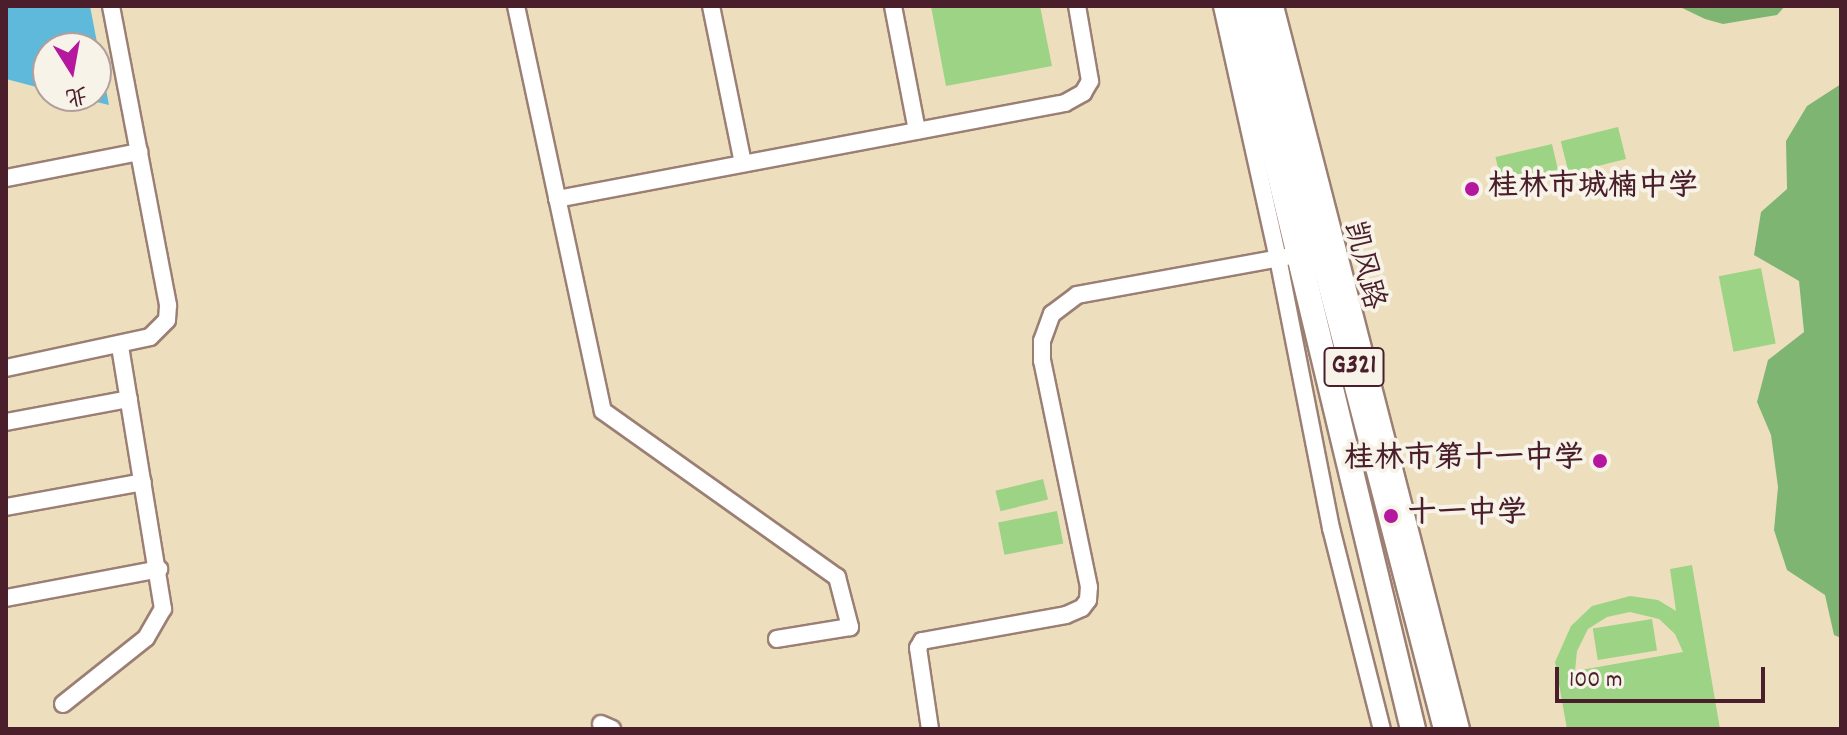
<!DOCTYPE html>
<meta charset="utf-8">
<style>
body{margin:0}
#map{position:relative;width:1847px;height:735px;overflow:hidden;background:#eddfbe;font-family:Dekko,"LXGW WenKai TC",sans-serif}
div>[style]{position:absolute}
.green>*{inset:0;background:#9dd384;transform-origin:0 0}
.forest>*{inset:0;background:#7eb572}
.water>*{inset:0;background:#5eb9db}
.roads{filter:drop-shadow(2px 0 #9c7f74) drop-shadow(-2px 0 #9c7f74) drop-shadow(0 2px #9c7f74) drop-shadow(0 -2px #9c7f74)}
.minor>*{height:16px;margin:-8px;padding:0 8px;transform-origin:8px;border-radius:8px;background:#fff}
.highway>*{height:24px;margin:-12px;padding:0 12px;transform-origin:12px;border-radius:12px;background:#fff}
.dots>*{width:22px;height:22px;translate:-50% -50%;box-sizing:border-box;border:4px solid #f7f3e8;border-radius:50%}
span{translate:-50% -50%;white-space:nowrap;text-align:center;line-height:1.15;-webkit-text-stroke:8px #f7f3e8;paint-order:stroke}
.shield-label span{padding:2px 6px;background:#f7f3e8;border:2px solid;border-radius:6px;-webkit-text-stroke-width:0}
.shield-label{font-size:28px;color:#4a1f2b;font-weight:700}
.poi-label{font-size:30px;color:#4a1f2b;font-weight:700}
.left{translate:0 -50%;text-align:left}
.right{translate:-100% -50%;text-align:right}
.street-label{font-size:30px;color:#4a1f2b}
.frame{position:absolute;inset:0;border:8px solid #4a1f2b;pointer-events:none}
.north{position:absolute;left:32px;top:32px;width:80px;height:80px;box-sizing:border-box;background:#f7f3e8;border:2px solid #b29e9c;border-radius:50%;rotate:169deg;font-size:22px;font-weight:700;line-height:32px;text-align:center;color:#4a1f2b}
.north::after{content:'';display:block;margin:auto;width:28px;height:36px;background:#b5179e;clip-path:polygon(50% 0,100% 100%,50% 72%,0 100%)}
.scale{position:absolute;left:1555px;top:667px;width:210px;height:36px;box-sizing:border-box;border:4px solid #4a1f2b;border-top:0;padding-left:10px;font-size:24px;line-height:28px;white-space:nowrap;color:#4a1f2b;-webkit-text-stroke:6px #f7f3e8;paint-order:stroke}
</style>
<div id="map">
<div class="green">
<div style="clip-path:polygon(931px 6px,1040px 6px,1052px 66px,946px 86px)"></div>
<div style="left:1618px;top:127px;width:33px;height:59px;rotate:76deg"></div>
<div style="left:1552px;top:144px;width:35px;height:58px;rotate:77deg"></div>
<div style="left:1761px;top:268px;width:77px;height:43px;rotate:79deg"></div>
<div style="left:1043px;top:479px;width:21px;height:49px;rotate:76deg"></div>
<div style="left:1057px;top:511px;width:33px;height:60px;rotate:79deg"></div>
<div style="clip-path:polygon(evenodd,1692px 565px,1720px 729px,1567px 729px,1555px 662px,1571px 626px,1592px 606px,1630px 596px,1658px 600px,1676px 611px,1670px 569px,1692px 565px,1630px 612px,1659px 619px,1675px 634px,1683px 652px,1575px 671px,1577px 651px,1588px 629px,1607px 617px,1630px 612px)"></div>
<div style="left:1652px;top:619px;width:32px;height:60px;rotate:81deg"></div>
</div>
<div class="forest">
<div style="clip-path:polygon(1678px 6px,1785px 6px,1777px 15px,1723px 24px,1705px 19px)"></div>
<div style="clip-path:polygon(1841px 84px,1841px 638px,1834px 635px,1825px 595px,1787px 570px,1774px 530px,1778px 487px,1771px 435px,1757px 402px,1768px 360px,1804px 332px,1799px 281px,1754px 255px,1761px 212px,1787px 189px,1786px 141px,1807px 106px)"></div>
</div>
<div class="water">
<div style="clip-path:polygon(6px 6px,90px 6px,109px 105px,72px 96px,96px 96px,96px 48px,48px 48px,48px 90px,6px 79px)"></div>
</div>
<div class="roads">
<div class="minor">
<div style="left:516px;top:6px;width:414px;rotate:77.9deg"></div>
<div style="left:603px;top:411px;width:287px;rotate:35.4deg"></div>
<div style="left:837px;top:577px;width:52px;rotate:75.4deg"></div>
<div style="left:850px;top:627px;width:74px;rotate:170.7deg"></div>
<div style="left:711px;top:6px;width:160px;rotate:78.5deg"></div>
<div style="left:893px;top:6px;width:127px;rotate:79.1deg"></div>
<div style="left:1222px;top:6px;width:258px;rotate:77.5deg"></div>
<div style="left:1278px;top:258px;width:275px;rotate:78.9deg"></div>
<div style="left:1331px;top:528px;width:207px;rotate:75.8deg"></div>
<div style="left:1275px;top:6px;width:747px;rotate:75.57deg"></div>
<div style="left:6px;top:178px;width:136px;rotate:-11.1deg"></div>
<div style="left:557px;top:199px;width:517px;rotate:-10.7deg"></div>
<div style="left:1065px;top:103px;width:21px;rotate:-29deg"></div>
<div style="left:1083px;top:93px;width:14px;rotate:-60deg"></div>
<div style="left:1090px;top:81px;width:76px;rotate:-99.8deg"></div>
<div style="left:6px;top:368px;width:147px;rotate:-12.1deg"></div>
<div style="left:150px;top:337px;width:24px;rotate:-45deg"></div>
<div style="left:167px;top:320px;width:15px;rotate:-86deg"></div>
<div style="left:168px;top:305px;width:304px;rotate:-100.8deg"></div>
<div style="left:6px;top:422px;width:125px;rotate:-10.6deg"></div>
<div style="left:6px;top:507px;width:139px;rotate:-10.3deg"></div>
<div style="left:6px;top:598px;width:156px;rotate:-10.7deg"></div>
<div style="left:63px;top:704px;width:106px;rotate:-38.5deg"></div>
<div style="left:146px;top:638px;width:34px;rotate:-60deg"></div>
<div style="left:163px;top:609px;width:267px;rotate:-99.3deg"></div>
<div style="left:601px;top:724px;width:12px;rotate:24deg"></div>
<div style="left:930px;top:729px;width:82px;rotate:-98.4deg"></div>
<div style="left:918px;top:648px;width:8px;rotate:-60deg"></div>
<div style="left:922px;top:641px;width:146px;rotate:-10.2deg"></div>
<div style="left:1066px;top:615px;width:17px;rotate:-24deg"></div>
<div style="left:1082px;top:608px;width:10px;rotate:-53deg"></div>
<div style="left:1088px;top:600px;width:13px;rotate:-86deg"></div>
<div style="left:1089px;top:587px;width:231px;rotate:-101.7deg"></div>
<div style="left:1042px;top:361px;width:20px;rotate:-90deg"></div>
<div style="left:1042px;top:341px;width:29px;rotate:-70deg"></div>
<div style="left:1052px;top:314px;width:31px;rotate:-37deg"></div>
<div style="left:1077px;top:295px;width:234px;rotate:-10.3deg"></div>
</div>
<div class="highway">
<div style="left:1239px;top:6px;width:744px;rotate:76.47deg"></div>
<div style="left:1258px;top:6px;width:747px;rotate:75.42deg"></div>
</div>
</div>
<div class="dots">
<div style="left:1472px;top:189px;background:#b5179e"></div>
<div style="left:1600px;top:461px;background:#b5179e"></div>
<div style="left:1391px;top:516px;background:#b5179e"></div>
</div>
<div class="shield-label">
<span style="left:1354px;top:367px">G321</span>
</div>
<div class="poi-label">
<span class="left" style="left:1488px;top:189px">桂林市城楠中学</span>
<span class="right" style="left:1584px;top:461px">桂林市第十一中学</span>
<span class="left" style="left:1407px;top:516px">十一中学</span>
</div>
<div class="street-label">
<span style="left:1361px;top:266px;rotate:76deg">凯风路</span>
</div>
<div class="frame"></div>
<div class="north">北</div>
<div class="scale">100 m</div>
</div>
